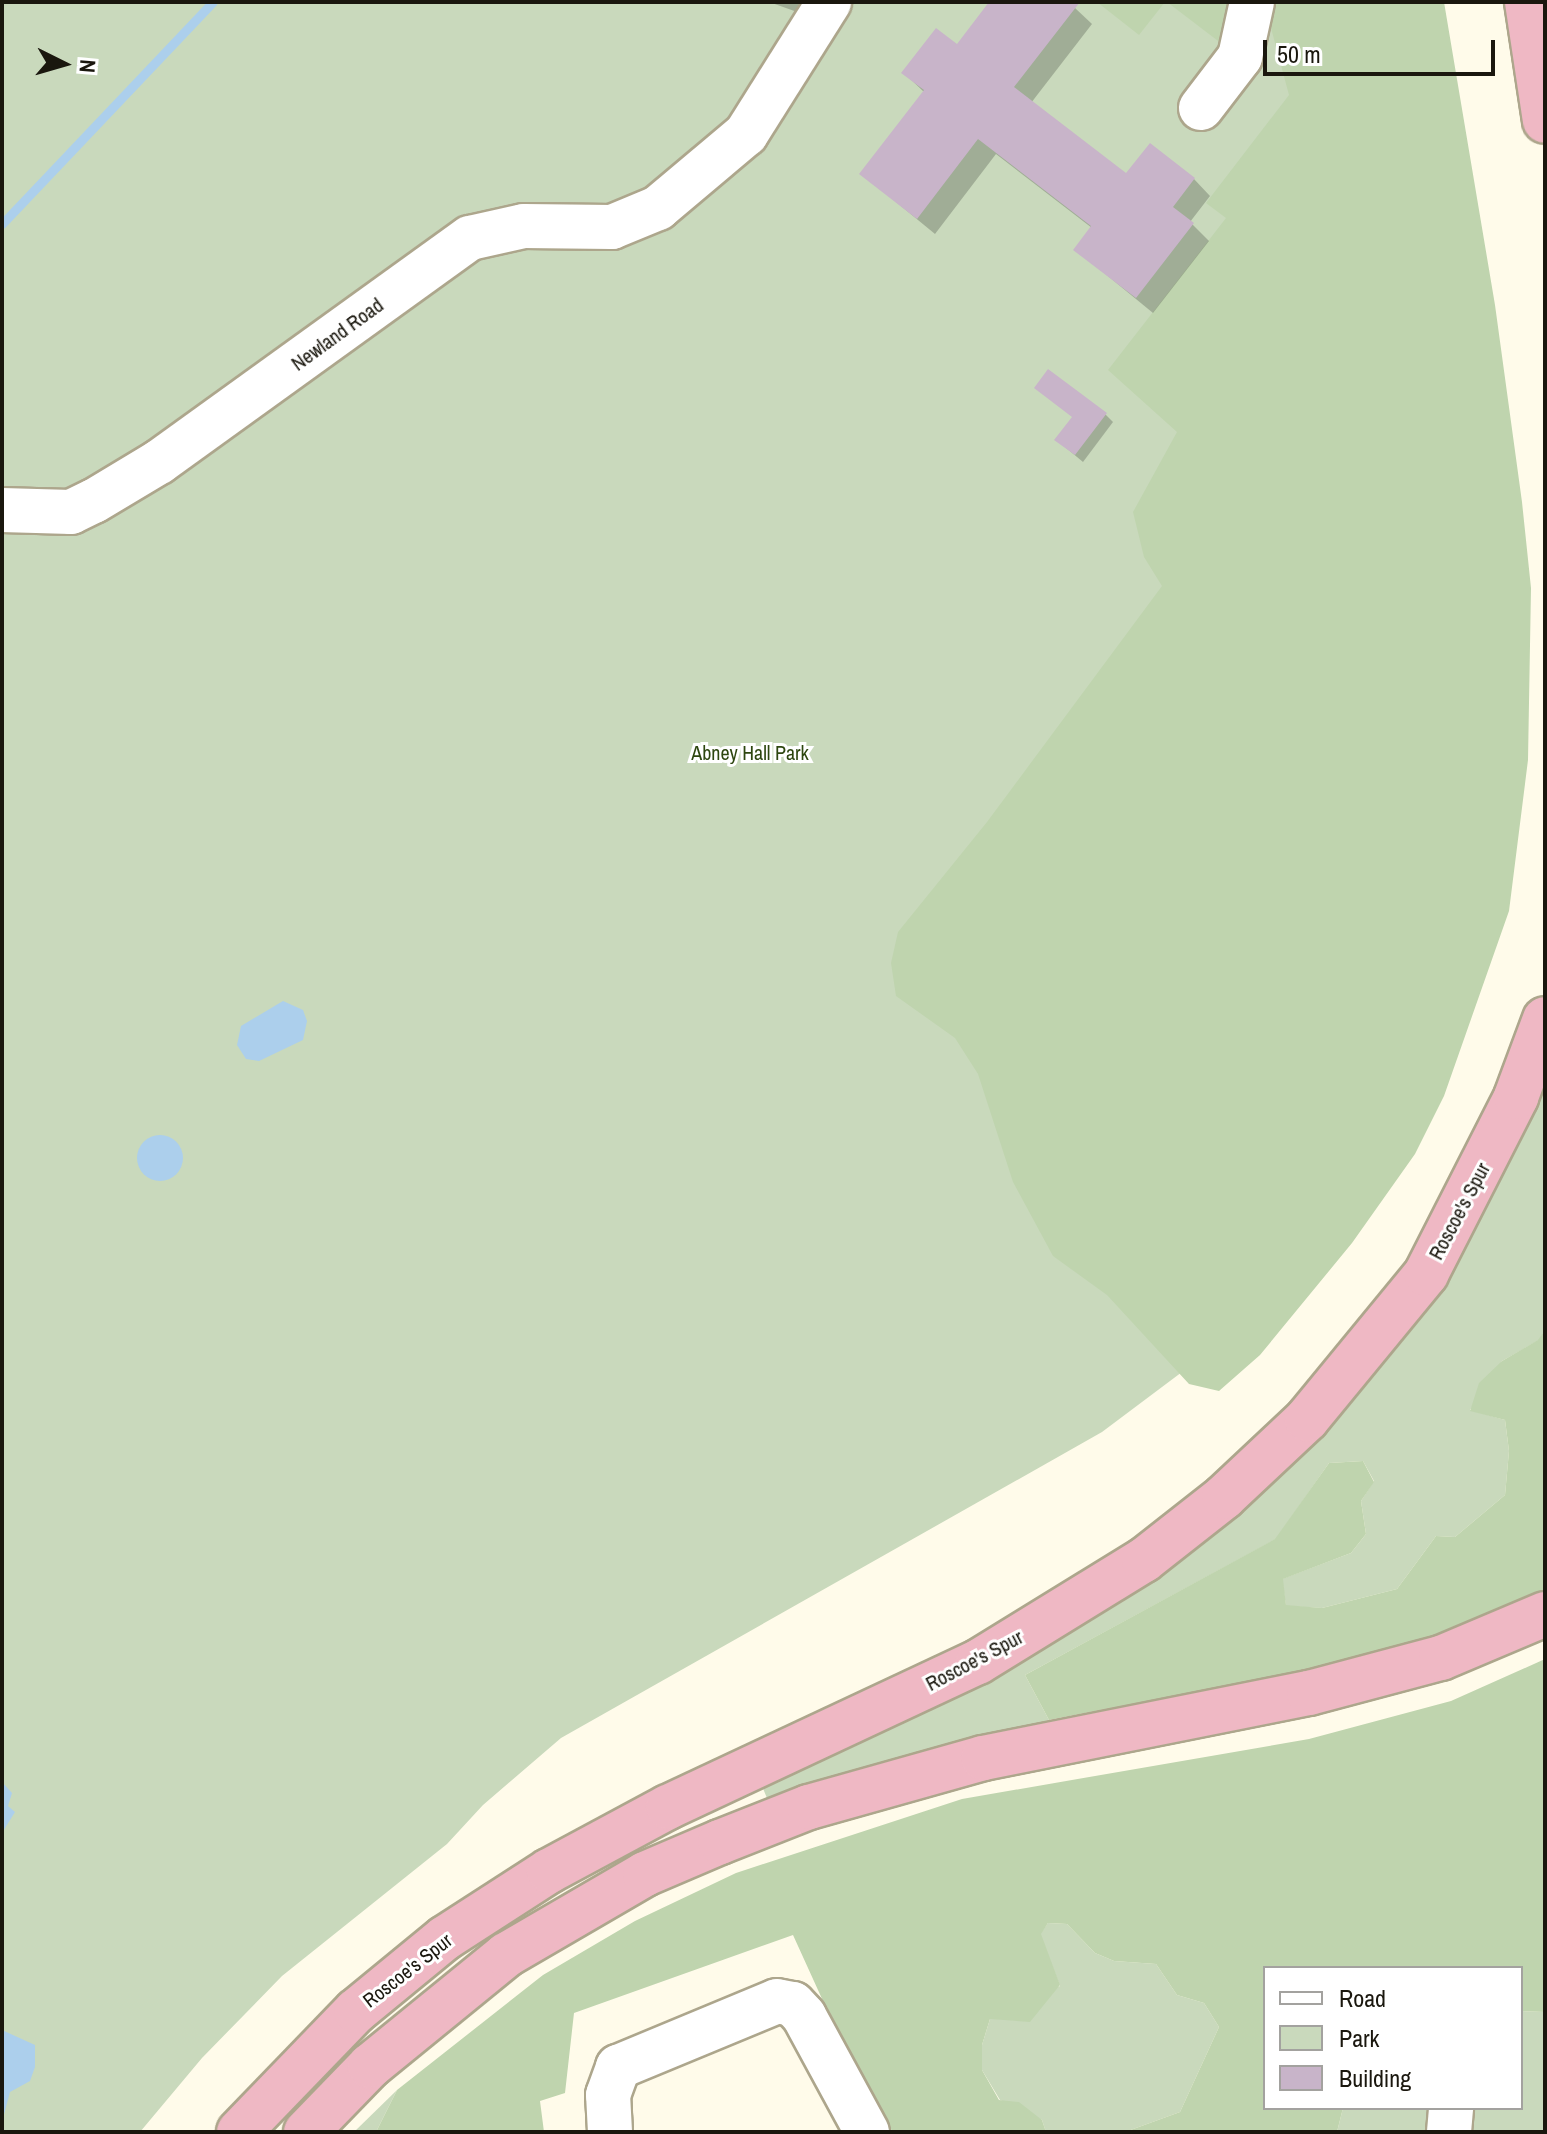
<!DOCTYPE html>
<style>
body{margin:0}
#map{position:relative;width:1547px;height:2134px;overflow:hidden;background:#fffbea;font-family:"Archivo Narrow",sans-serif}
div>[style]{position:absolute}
.green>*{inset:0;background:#c9d9bc}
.forest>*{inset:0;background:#bfd4ae}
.water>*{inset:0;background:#accfec}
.round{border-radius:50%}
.shadow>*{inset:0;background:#0003}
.stream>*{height:9px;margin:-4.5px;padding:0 4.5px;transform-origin:4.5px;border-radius:4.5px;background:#accfec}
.building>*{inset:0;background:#c8b4c9}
.roads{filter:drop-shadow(2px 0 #ada68c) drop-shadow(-2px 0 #ada68c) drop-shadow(0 2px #ada68c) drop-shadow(0 -2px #ada68c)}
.minor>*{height:44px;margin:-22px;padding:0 22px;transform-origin:22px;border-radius:22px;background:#fff}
.highway>*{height:44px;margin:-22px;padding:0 22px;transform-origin:22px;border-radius:22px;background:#efb8c4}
span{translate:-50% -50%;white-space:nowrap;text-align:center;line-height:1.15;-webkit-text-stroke:6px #fff;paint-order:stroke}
.street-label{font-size:20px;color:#1a170e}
.park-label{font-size:20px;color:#2d460f}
.frame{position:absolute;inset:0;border:4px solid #1a170e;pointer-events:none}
.legend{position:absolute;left:1263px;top:1966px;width:260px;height:144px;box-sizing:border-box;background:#fff;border:2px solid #a3a29f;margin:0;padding:10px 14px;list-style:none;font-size:24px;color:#1a170e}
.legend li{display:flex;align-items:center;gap:16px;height:40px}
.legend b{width:40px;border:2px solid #a3a29f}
.north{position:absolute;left:24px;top:24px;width:80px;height:80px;-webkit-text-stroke:6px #fff;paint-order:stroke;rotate:95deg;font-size:22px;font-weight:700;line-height:32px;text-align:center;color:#1a170e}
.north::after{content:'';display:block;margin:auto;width:28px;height:36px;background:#1a170e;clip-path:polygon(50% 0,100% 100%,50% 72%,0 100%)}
.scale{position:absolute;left:1263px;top:40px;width:232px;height:36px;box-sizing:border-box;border:4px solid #1a170e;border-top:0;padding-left:10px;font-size:24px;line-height:28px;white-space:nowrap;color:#1a170e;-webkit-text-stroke:6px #fff;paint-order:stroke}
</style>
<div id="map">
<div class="green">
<div style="clip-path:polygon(2px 2px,1433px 2px,1230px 1336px,1102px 1432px,561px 1738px,483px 1805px,447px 1844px,282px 1976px,202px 2058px,140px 2132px,2px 2132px)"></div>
<div style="clip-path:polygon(1545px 1075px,1545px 1330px,1539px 1340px,1502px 1361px,1470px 1410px,1505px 1420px,1509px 1451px,1505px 1495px,1455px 1537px,1436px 1536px,1397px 1589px,1322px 1608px,1286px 1606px,1282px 1579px,1351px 1553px,1366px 1534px,1361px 1501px,1374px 1481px,1363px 1461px,1329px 1463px,1276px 1539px,1025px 1675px,1049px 1720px,769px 1803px,762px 1786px,1038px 1650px,1417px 1315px,1482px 1214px)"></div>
<div style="clip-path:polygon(1048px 1923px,1067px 1924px,1095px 1953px,1114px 1961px,1156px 1964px,1177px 1995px,1204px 2003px,1219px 2027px,1180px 2112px,1125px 2132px,1046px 2132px,1042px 2120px,1000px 2100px,982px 2070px,982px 2045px,990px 2019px,1060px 1986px,1040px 1934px)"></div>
<div style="clip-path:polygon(1521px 2011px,1545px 2012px,1545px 2132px,1337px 2132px,1343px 2108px,1521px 2108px)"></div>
<div style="clip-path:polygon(397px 2090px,376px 2132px,354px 2132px)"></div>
</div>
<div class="forest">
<div style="clip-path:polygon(1097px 2px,1165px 2px,1139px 35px)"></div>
<div style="clip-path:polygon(1167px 2px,1234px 2px,1226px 47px)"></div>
<div style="clip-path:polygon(1264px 2px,1444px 2px,1495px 305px,1522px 502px,1531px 588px,1528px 760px,1509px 911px,1444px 1096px,1415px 1154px,1352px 1243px,1260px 1355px,1219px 1391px,1189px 1384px,1107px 1295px,1053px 1256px,1013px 1182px,978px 1074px,955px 1038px,896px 996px,891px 963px,898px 932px,987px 822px,1162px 586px,1144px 557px,1133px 512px,1177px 432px,1108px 370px,1226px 218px,1206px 203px,1289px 95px)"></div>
<div style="clip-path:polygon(1545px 1330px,1545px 1589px,1449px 1632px,1347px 1662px,1049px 1720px,1025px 1675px,1275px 1539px,1329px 1463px,1363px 1461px,1374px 1482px,1361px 1501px,1366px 1534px,1351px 1553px,1283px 1579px,1286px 1605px,1322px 1608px,1397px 1589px,1436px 1536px,1455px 1537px,1505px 1495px,1509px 1451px,1505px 1420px,1470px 1411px,1479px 1383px,1502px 1361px,1538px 1340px)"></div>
<div style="clip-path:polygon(1545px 1659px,1545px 2012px,1521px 2011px,1521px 1968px,1265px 1968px,1265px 2108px,1343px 2108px,1337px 2132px,1125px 2132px,1180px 2112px,1219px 2027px,1204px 2003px,1177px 1995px,1156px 1964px,1114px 1961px,1095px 1953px,1067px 1924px,1048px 1923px,1041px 1934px,1060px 1985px,1030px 2022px,990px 2019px,982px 2045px,982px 2070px,999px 2100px,1019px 2102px,1042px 2120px,1046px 2132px,893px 2132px,868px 2100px,793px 1935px,574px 2013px,565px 2093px,540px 2101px,544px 2132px,376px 2132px,397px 2090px,543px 1975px,635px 1921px,736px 1873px,962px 1799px,1309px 1739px,1451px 1701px)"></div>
</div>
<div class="water">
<div style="clip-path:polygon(283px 1001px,303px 1010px,307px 1021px,303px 1040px,259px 1061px,246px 1059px,237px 1045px,241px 1026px)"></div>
<div class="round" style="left:137px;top:1135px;width:46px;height:46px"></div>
<div style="clip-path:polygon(2px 1782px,12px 1793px,8px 1806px,15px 1812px,2px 1833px)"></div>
<div style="clip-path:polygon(2px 2030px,35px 2045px,35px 2067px,30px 2081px,10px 2092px,2px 2122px)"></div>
</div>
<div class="shadow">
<div style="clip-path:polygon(769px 2px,804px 2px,800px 13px)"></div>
<div style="clip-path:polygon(991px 2px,1068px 2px,1075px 8px,1092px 24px,1031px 103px,1126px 176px,1194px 179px,1210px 196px,1190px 222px,1209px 241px,1153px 313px,1075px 249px,1092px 228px,996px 154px,935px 234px,862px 174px,924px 92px,904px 73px,957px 47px)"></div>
<div style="clip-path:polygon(1105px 414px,1113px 422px,1083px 462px,1065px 447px,1073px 418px)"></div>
</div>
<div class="stream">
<div style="left:2px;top:224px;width:306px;rotate:-46.5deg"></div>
</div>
<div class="building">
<div style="clip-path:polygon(989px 2px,1080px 2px,1014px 87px,1126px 173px,1150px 143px,1195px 178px,1173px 207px,1194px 223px,1136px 298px,1073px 250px,1091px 226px,978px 139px,917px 219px,859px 174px,924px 90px,901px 73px,936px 28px,957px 44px)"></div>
<div style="clip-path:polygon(1048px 369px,1107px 413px,1075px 455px,1054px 440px,1072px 417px,1034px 388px)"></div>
</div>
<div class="roads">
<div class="minor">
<div style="left:1201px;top:108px;width:64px;rotate:-52.6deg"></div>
<div style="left:1240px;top:57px;width:56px;rotate:-77.7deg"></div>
<div style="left:2px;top:510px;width:69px;rotate:1.7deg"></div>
<div style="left:71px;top:512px;width:25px;rotate:-26deg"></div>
<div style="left:94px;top:501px;width:76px;rotate:-31deg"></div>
<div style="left:159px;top:462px;width:383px;rotate:-35.8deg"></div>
<div style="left:470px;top:238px;width:55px;rotate:-12.5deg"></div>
<div style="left:524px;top:226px;width:88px;rotate:0.7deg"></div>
<div style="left:612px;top:227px;width:50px;rotate:-22.4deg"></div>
<div style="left:658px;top:208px;width:115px;rotate:-40.1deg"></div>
<div style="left:746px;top:134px;width:156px;rotate:-57.8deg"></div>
<div style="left:610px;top:2132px;width:37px;rotate:-93deg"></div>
<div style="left:608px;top:2095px;width:30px;rotate:-70deg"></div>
<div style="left:618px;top:2067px;width:172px;rotate:-22.5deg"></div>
<div style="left:777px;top:2001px;width:16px;rotate:11deg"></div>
<div style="left:793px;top:2004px;width:16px;rotate:47deg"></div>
<div style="left:804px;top:2016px;width:132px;rotate:61.5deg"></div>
<div style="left:1449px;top:2132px;width:24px;rotate:-85deg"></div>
</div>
<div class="highway">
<div style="left:1527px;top:2px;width:120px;rotate:81.4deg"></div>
<div style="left:239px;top:2132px;width:168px;rotate:-46deg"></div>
<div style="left:356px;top:2011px;width:115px;rotate:-39.4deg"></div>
<div style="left:445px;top:1938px;width:124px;rotate:-32.8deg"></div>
<div style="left:549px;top:1871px;width:135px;rotate:-28.3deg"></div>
<div style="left:668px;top:1807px;width:342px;rotate:-25.1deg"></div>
<div style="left:978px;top:1662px;width:195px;rotate:-31.6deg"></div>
<div style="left:1144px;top:1560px;width:102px;rotate:-38.2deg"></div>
<div style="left:1224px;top:1497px;width:114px;rotate:-43.2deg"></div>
<div style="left:1307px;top:1419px;width:188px;rotate:-50.6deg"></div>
<div style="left:1426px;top:1274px;width:199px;rotate:-63deg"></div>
<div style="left:1516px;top:1097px;width:83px;rotate:-69.6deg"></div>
<div style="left:306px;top:2132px;width:92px;rotate:-45.9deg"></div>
<div style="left:370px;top:2066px;width:176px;rotate:-39.2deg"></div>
<div style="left:506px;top:1955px;width:161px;rotate:-30.2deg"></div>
<div style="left:645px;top:1874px;width:82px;rotate:-23.1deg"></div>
<div style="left:720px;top:1842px;width:96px;rotate:-21.5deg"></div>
<div style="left:809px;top:1807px;width:181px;rotate:-15.7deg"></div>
<div style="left:983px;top:1758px;width:332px;rotate:-11.3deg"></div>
<div style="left:1309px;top:1693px;width:137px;rotate:-14.9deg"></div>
<div style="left:1441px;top:1658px;width:113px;rotate:-22.9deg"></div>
</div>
</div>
<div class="street-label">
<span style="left:337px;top:334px;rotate:-36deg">Newland Road</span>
<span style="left:1459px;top:1211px;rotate:-62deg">Roscoe's Spur</span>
<span style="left:974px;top:1660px;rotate:-28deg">Roscoe's Spur</span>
<span style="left:407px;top:1970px;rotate:-38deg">Roscoe's Spur</span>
</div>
<div class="park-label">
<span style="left:750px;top:752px">Abney Hall Park</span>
</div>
<div class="frame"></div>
<ul class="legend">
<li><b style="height:10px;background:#fff"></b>Road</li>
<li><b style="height:22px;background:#c9d9bc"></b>Park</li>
<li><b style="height:22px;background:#c8b4c9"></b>Building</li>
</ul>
<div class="north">N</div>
<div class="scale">50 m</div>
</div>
